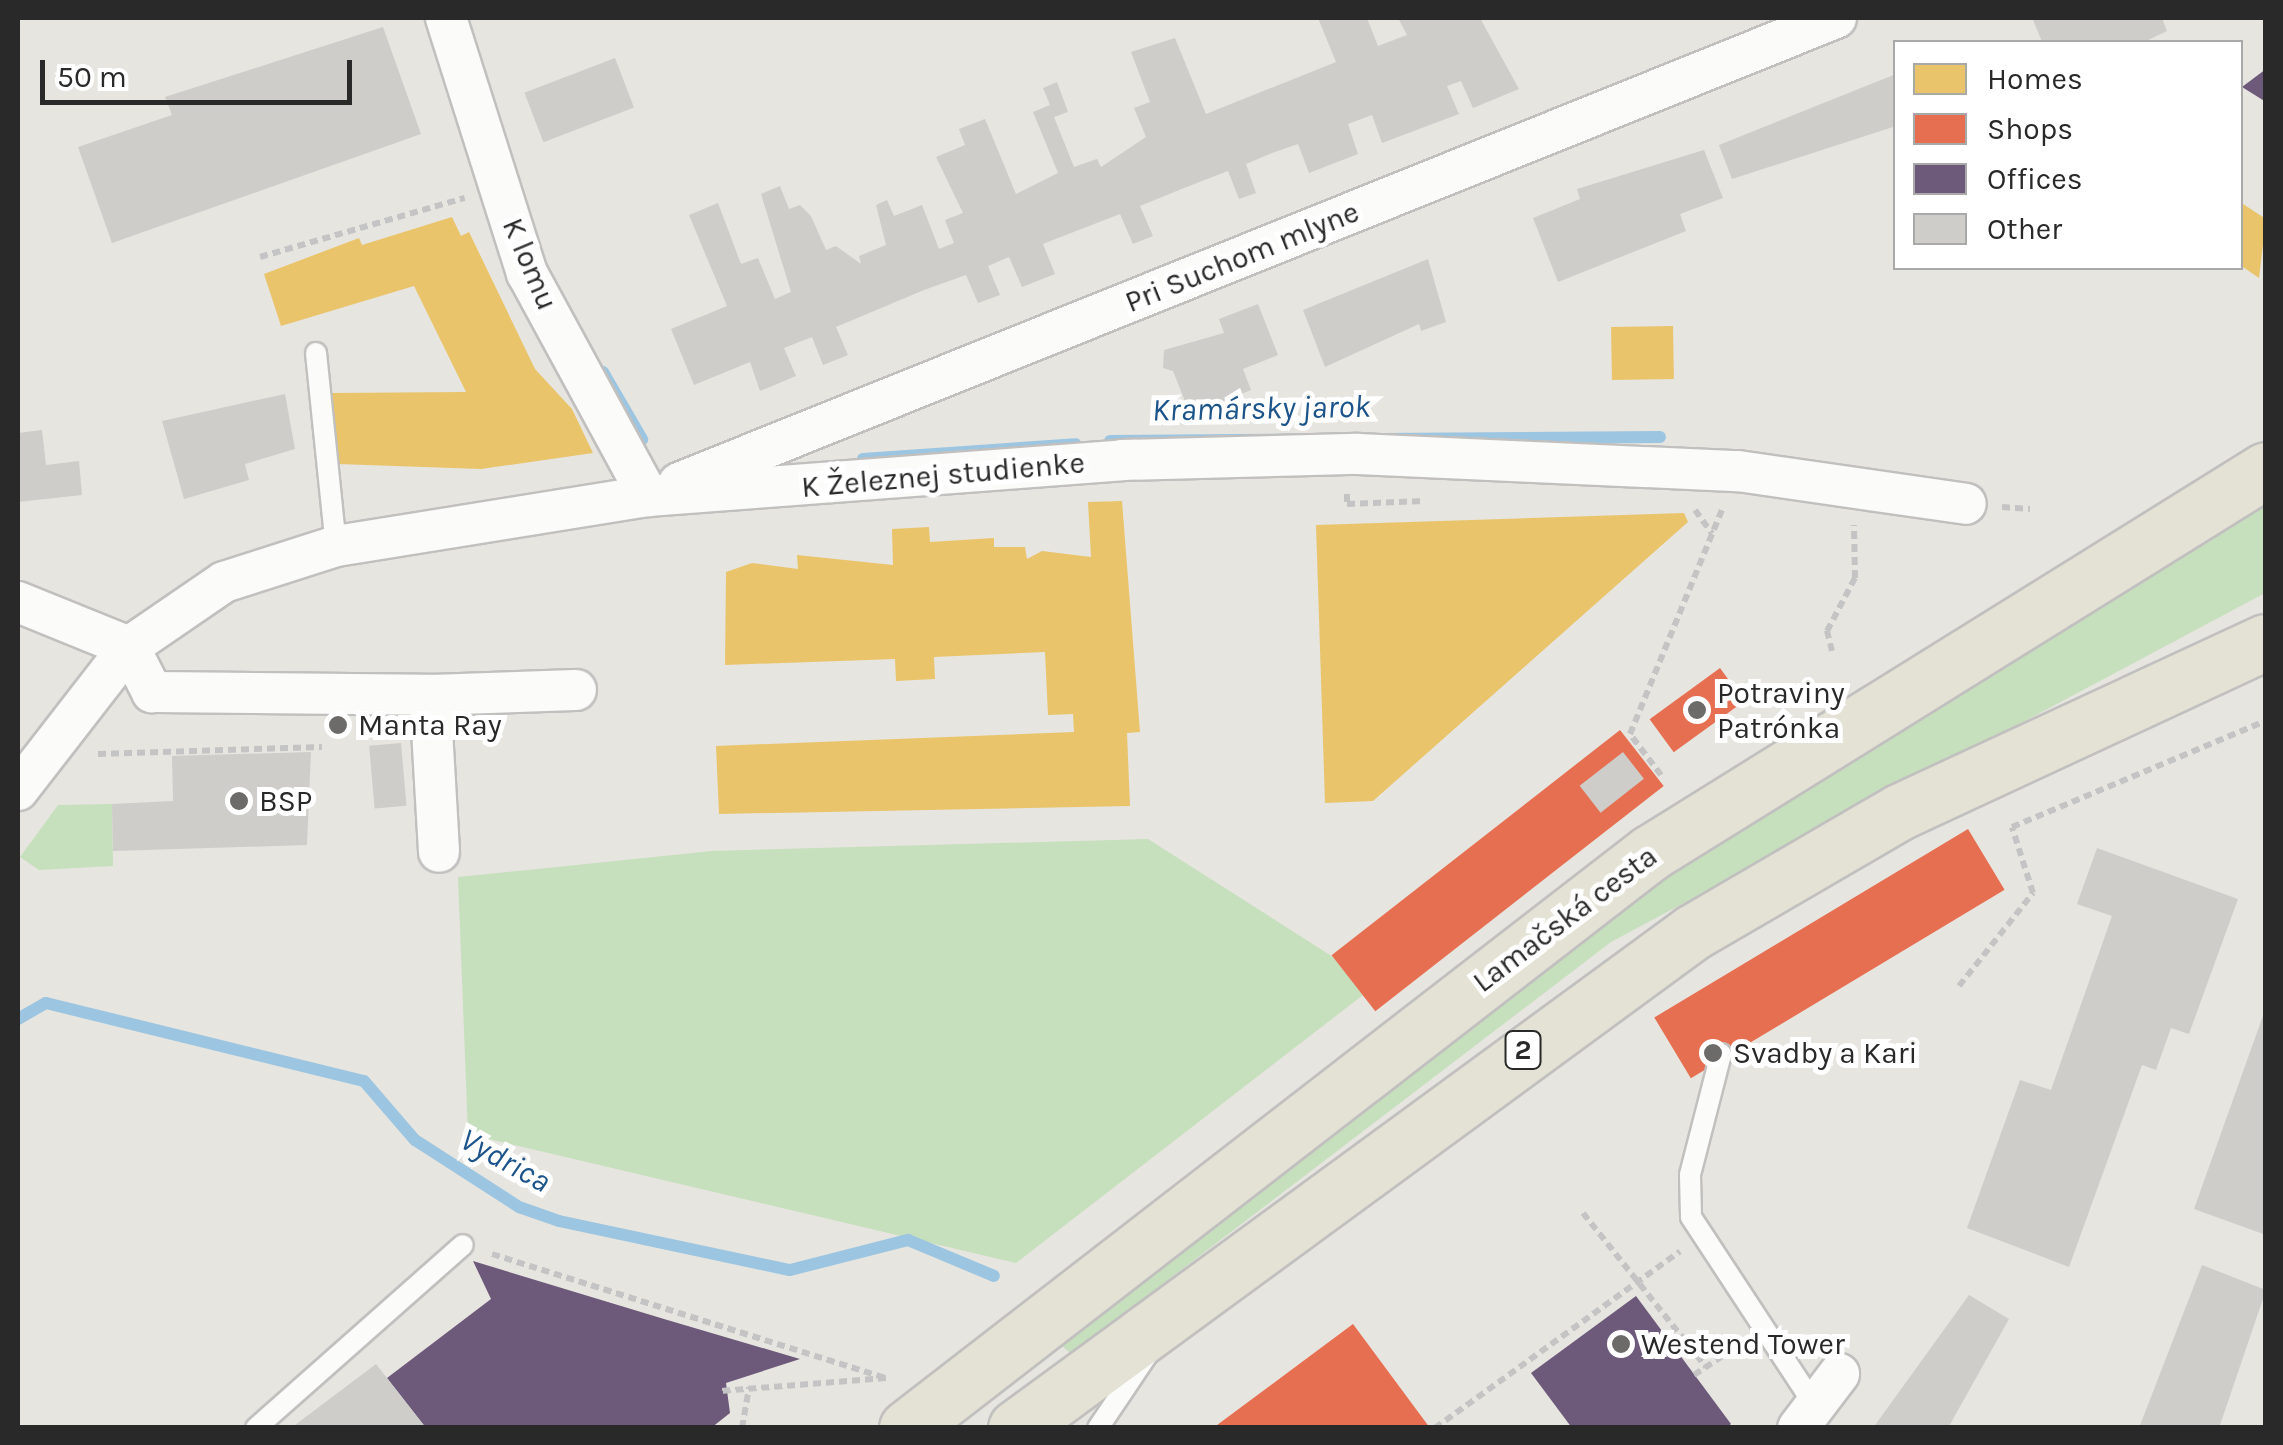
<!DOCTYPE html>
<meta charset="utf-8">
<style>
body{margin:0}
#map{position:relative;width:2283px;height:1445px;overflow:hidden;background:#e7e5e0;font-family:Karla,sans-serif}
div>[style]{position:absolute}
.green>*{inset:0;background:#c6dfbc}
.homes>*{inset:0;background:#e9c46a;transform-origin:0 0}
.shops>*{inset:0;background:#e76f51;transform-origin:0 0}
.offices>*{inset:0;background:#6d597a}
.stream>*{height:12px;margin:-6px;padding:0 6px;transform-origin:6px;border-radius:6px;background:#9bc5e0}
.building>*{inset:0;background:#cecdc9;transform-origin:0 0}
.path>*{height:6px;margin-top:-3px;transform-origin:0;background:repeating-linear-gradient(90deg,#c4c4c4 0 8px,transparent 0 13px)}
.roads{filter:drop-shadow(2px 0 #c1c0bf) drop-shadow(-2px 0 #c1c0bf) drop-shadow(0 2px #c1c0bf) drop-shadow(0 -2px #c1c0bf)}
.service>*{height:20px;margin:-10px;padding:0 10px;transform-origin:10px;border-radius:10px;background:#fbfbfa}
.minor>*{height:40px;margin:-20px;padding:0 20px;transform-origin:20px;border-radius:20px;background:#fbfbfa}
.primary>*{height:55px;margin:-27.5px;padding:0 27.5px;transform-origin:27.5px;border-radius:27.5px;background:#e4e2d5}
.dots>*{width:28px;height:28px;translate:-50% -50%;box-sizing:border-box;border:5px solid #fff;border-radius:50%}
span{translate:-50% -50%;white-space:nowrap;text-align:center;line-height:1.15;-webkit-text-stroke:10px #fff;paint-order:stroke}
.shield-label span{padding:2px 8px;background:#fff;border:2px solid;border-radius:8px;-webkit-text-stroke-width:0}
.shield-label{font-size:28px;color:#292929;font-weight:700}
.street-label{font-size:30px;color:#292929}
.poi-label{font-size:30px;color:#292929}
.left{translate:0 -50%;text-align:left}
.water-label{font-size:32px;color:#1c548a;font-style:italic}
.frame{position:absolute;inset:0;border:20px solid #292929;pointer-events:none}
.legend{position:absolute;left:1893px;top:40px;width:350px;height:230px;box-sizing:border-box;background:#fff;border:2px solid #a9a9a9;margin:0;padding:12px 18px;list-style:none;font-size:30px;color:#292929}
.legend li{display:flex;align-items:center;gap:20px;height:50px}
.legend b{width:50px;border:2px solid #a9a9a9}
.scale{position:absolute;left:40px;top:60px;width:312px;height:45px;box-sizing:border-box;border:5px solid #292929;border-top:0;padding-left:12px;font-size:30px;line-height:35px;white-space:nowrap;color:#292929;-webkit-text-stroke:8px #fff;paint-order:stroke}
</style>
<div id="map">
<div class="green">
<div style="clip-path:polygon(2265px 496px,2265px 593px,1611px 942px,1071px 1354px,1059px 1343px,1706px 844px)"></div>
<div style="clip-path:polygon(112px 804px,113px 866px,39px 870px,20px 857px,58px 805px)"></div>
<div style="clip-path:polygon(1148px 839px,1333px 957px,1363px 995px,1016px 1263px,468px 1134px,458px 877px,712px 851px)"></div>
</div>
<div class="homes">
<div style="clip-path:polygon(2240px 202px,2266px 219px,2259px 278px,2240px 265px)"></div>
<div style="clip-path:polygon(452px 217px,461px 236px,469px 232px,535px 369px,572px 409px,593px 453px,481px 469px,338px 464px,329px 393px,466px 392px,414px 286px,281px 326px,264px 274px,359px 238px,362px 245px)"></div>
<div style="left:1673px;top:326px;width:53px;height:62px;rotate:89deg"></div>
<div style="clip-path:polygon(1122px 501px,1140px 732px,1127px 733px,1130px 806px,719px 814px,716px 746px,1074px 732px,1073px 714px,1048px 715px,1045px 652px,934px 657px,935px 679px,896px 681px,895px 659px,725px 665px,726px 572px,752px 563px,798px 569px,797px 555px,893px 565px,892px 529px,929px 527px,930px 542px,994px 538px,994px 547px,1025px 547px,1027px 559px,1042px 551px,1091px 557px,1088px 502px)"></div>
<div style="clip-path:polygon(1684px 513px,1688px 522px,1373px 801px,1325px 803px,1316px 525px)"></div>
</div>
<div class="shops">
<div style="left:1720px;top:668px;width:41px;height:87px;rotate:54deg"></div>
<div style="left:1620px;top:730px;width:71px;height:366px;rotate:52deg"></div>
<div style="left:1968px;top:829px;width:71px;height:366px;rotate:59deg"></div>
<div style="clip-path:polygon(1353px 1324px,1430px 1428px,1213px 1428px)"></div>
</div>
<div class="offices">
<div style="clip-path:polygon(2266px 69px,2266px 102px,2242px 87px)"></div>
<div style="clip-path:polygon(473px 1261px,664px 1319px,800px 1359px,726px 1383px,730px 1413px,711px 1428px,426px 1428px,387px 1378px,491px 1299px)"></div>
<div style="clip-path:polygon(1636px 1296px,1731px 1424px,1726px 1428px,1572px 1428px,1531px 1373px)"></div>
</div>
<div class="stream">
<div style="left:603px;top:372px;width:78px;rotate:59.8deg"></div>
<div style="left:1110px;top:441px;width:550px;rotate:-0.42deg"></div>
<div style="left:863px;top:459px;width:213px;rotate:-4deg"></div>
<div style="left:18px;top:1019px;width:32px;rotate:-30deg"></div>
<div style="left:46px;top:1003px;width:327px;rotate:13.8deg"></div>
<div style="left:364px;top:1081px;width:78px;rotate:49.2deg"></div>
<div style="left:415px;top:1140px;width:124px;rotate:32.8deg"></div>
<div style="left:519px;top:1207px;width:42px;rotate:19.3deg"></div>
<div style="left:559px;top:1221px;width:236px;rotate:12deg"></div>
<div style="left:790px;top:1270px;width:122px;rotate:-14.3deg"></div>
<div style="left:908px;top:1240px;width:93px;rotate:22.7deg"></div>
</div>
<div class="building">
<div style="clip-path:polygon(1318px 18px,1367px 18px,1378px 46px,1407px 35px,1398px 18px,1480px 18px,1519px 89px,1473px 108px,1461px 81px,1447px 86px,1459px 114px,1382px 143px,1372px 115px,1348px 124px,1358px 154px,1309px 173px,1298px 144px,1272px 153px,1246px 164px,1256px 193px,1239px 199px,1228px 171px,1184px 188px,1140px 206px,1153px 236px,1133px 244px,1120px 214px,1053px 240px,1043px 244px,1055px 274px,1022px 287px,1009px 257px,988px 266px,1000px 295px,978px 303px,966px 275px,924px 290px,836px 327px,848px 355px,823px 365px,812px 337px,784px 348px,796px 376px,760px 391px,750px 362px,694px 385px,671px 329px,727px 306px,689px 215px,718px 203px,741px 264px,758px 258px,775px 299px,791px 292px,761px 194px,780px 186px,789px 209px,800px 205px,811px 216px,826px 250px,836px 246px,861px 264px,859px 256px,886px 245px,876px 205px,887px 200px,894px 216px,922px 205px,939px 249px,954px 243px,945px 220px,963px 213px,936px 157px,965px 145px,959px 129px,985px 119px,1016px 194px,1058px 173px,1033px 112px,1050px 105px,1043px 88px,1057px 82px,1068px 112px,1054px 117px,1074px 167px,1097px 159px,1101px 167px,1146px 137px,1134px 108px,1150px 102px,1131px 52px,1175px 38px,1206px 114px,1336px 62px)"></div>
<div style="clip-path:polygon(2162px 18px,2167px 31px,2144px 42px,2042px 42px,2033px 20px)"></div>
<div style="clip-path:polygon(383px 27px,421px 134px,112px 243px,78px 147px,172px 115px,165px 97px)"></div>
<div style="left:615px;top:58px;width:53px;height:97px;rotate:69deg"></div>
<div style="clip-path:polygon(1896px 74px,1896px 126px,1732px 179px,1719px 145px)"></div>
<div style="clip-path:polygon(1704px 150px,1723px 198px,1680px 214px,1686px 231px,1558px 282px,1533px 218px,1580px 199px,1577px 189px)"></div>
<div style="clip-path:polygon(1428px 259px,1446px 322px,1421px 331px,1419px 324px,1325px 367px,1303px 310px)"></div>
<div style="clip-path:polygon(1258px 304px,1278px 355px,1243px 369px,1251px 390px,1190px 414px,1173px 371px,1163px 368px,1164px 350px,1224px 333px,1219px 319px)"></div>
<div style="clip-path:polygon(285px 394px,295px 449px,245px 464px,249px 480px,184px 499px,162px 421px)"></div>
<div style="clip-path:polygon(42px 430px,46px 465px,79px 461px,82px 495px,18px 502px,18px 433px)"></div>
<div style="left:401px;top:743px;width:63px;height:32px;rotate:85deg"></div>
<div style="clip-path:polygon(311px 752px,307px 845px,113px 851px,112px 804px,173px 801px,172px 756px)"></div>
<div style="left:1623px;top:752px;width:34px;height:55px;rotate:52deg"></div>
<div style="clip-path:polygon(2097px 848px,2238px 899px,2189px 1034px,2171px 1028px,2156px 1070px,2142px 1065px,2069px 1267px,1967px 1228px,2020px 1080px,2051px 1090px,2112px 916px,2077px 904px)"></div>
<div style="clip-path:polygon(2265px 1010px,2266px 1011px,2266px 1235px,2194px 1209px)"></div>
<div style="clip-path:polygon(2202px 1265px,2266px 1290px,2219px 1428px,2139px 1428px)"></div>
<div style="clip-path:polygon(1969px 1295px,2009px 1319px,1948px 1428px,1873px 1428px)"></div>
<div style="clip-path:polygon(376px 1364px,426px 1428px,291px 1428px)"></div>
</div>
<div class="path">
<div style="left:260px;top:257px;width:213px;rotate:-16.1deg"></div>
<div style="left:1347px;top:494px;width:10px;rotate:90deg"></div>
<div style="left:1347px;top:504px;width:77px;rotate:-2.2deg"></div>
<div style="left:2002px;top:507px;width:28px;rotate:4deg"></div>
<div style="left:1695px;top:510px;width:29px;rotate:54deg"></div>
<div style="left:1832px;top:651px;width:21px;rotate:-104deg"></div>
<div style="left:1827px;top:631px;width:60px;rotate:-62.2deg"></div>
<div style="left:1855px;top:578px;width:53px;rotate:-91.1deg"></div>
<div style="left:98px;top:754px;width:224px;rotate:-1.8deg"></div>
<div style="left:1661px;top:775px;width:51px;rotate:-127.1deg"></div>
<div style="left:1630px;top:734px;width:242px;rotate:-67.7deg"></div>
<div style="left:1959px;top:986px;width:119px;rotate:-51.5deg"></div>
<div style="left:2033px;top:893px;width:69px;rotate:-107.7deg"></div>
<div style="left:2012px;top:827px;width:275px;rotate:-22.7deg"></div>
<div style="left:1583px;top:1213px;width:197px;rotate:51.4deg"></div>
<div style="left:492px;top:1254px;width:413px;rotate:17.5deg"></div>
<div style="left:886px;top:1378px;width:166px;rotate:175.5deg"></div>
<div style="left:1694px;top:1375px;width:54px;rotate:-33.7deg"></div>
<div style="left:742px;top:1428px;width:41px;rotate:-80.1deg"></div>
<div style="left:1435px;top:1428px;width:302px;rotate:-35.8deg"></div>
</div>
<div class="roads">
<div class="service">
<div style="left:316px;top:353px;width:194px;rotate:84.1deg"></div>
<div style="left:1721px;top:1054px;width:125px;rotate:104.4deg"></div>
<div style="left:1690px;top:1175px;width:42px;rotate:88.6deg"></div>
<div style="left:1691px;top:1217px;width:226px;rotate:56.7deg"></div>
<div style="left:256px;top:1428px;width:276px;rotate:-41.5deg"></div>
<div style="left:1098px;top:1428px;width:88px;rotate:-56.1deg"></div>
</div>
<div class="minor">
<div style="left:446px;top:18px;width:268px;rotate:72.4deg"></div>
<div style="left:527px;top:273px;width:254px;rotate:61.5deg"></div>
<div style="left:679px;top:483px;width:1247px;rotate:-21.9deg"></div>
<div style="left:18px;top:602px;width:120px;rotate:22.1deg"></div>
<div style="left:129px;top:647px;width:51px;rotate:62.9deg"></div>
<div style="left:152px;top:692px;width:278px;rotate:0.6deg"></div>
<div style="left:430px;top:695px;width:157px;rotate:86.7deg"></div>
<div style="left:430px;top:695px;width:146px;rotate:-2deg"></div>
<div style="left:18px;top:790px;width:181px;rotate:-52.2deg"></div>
<div style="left:129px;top:647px;width:115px;rotate:-34.4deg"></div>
<div style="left:224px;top:582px;width:118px;rotate:-17.8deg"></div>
<div style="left:336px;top:546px;width:316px;rotate:-9.1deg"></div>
<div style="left:648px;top:496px;width:475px;rotate:-4.3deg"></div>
<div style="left:1122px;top:460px;width:236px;rotate:-1.5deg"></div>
<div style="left:1358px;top:454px;width:380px;rotate:2.6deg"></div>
<div style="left:1738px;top:471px;width:230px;rotate:8.2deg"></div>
<div style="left:1798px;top:1428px;width:68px;rotate:-52.8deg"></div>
</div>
<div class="primary">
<div style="left:907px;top:1428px;width:940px;rotate:-37.74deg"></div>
<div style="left:1650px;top:853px;width:725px;rotate:-31.87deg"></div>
<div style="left:1016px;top:1428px;width:839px;rotate:-36.23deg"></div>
<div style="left:1693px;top:932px;width:238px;rotate:-30.2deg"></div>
<div style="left:1899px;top:812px;width:404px;rotate:-24.9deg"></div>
</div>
</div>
<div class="dots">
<div style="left:1697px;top:710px;background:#6c6b69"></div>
<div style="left:338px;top:725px;background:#6c6b69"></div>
<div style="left:239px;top:801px;background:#6c6b69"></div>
<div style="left:1713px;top:1053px;background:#6c6b69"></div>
<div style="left:1621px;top:1344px;background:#6c6b69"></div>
</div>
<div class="shield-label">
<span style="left:1523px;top:1050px">2</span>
</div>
<div class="street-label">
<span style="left:1242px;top:257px;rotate:-22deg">Pri Suchom mlyne</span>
<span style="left:530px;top:264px;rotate:67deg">K lomu</span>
<span style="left:943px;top:475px;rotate:-5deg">K Železnej studienke</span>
<span style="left:1565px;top:919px;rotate:-37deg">Lamačská cesta</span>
</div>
<div class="poi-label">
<span class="left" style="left:1717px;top:710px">Potraviny<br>Patrónka</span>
<span class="left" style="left:358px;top:725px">Manta Ray</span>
<span class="left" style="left:259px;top:801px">BSP</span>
<span class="left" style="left:1733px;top:1053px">Svadby a Kari</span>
<span class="left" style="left:1641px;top:1344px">Westend Tower</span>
</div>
<div class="water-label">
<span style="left:1261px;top:409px;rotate:-1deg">Kramársky jarok</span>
<span style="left:505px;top:1161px;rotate:29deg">Vydrica</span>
</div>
<div class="frame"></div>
<ul class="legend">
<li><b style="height:28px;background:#e9c46a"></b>Homes</li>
<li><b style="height:28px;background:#e76f51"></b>Shops</li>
<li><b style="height:28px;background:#6d597a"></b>Offices</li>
<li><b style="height:28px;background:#cecdc9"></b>Other</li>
</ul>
<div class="scale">50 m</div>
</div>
